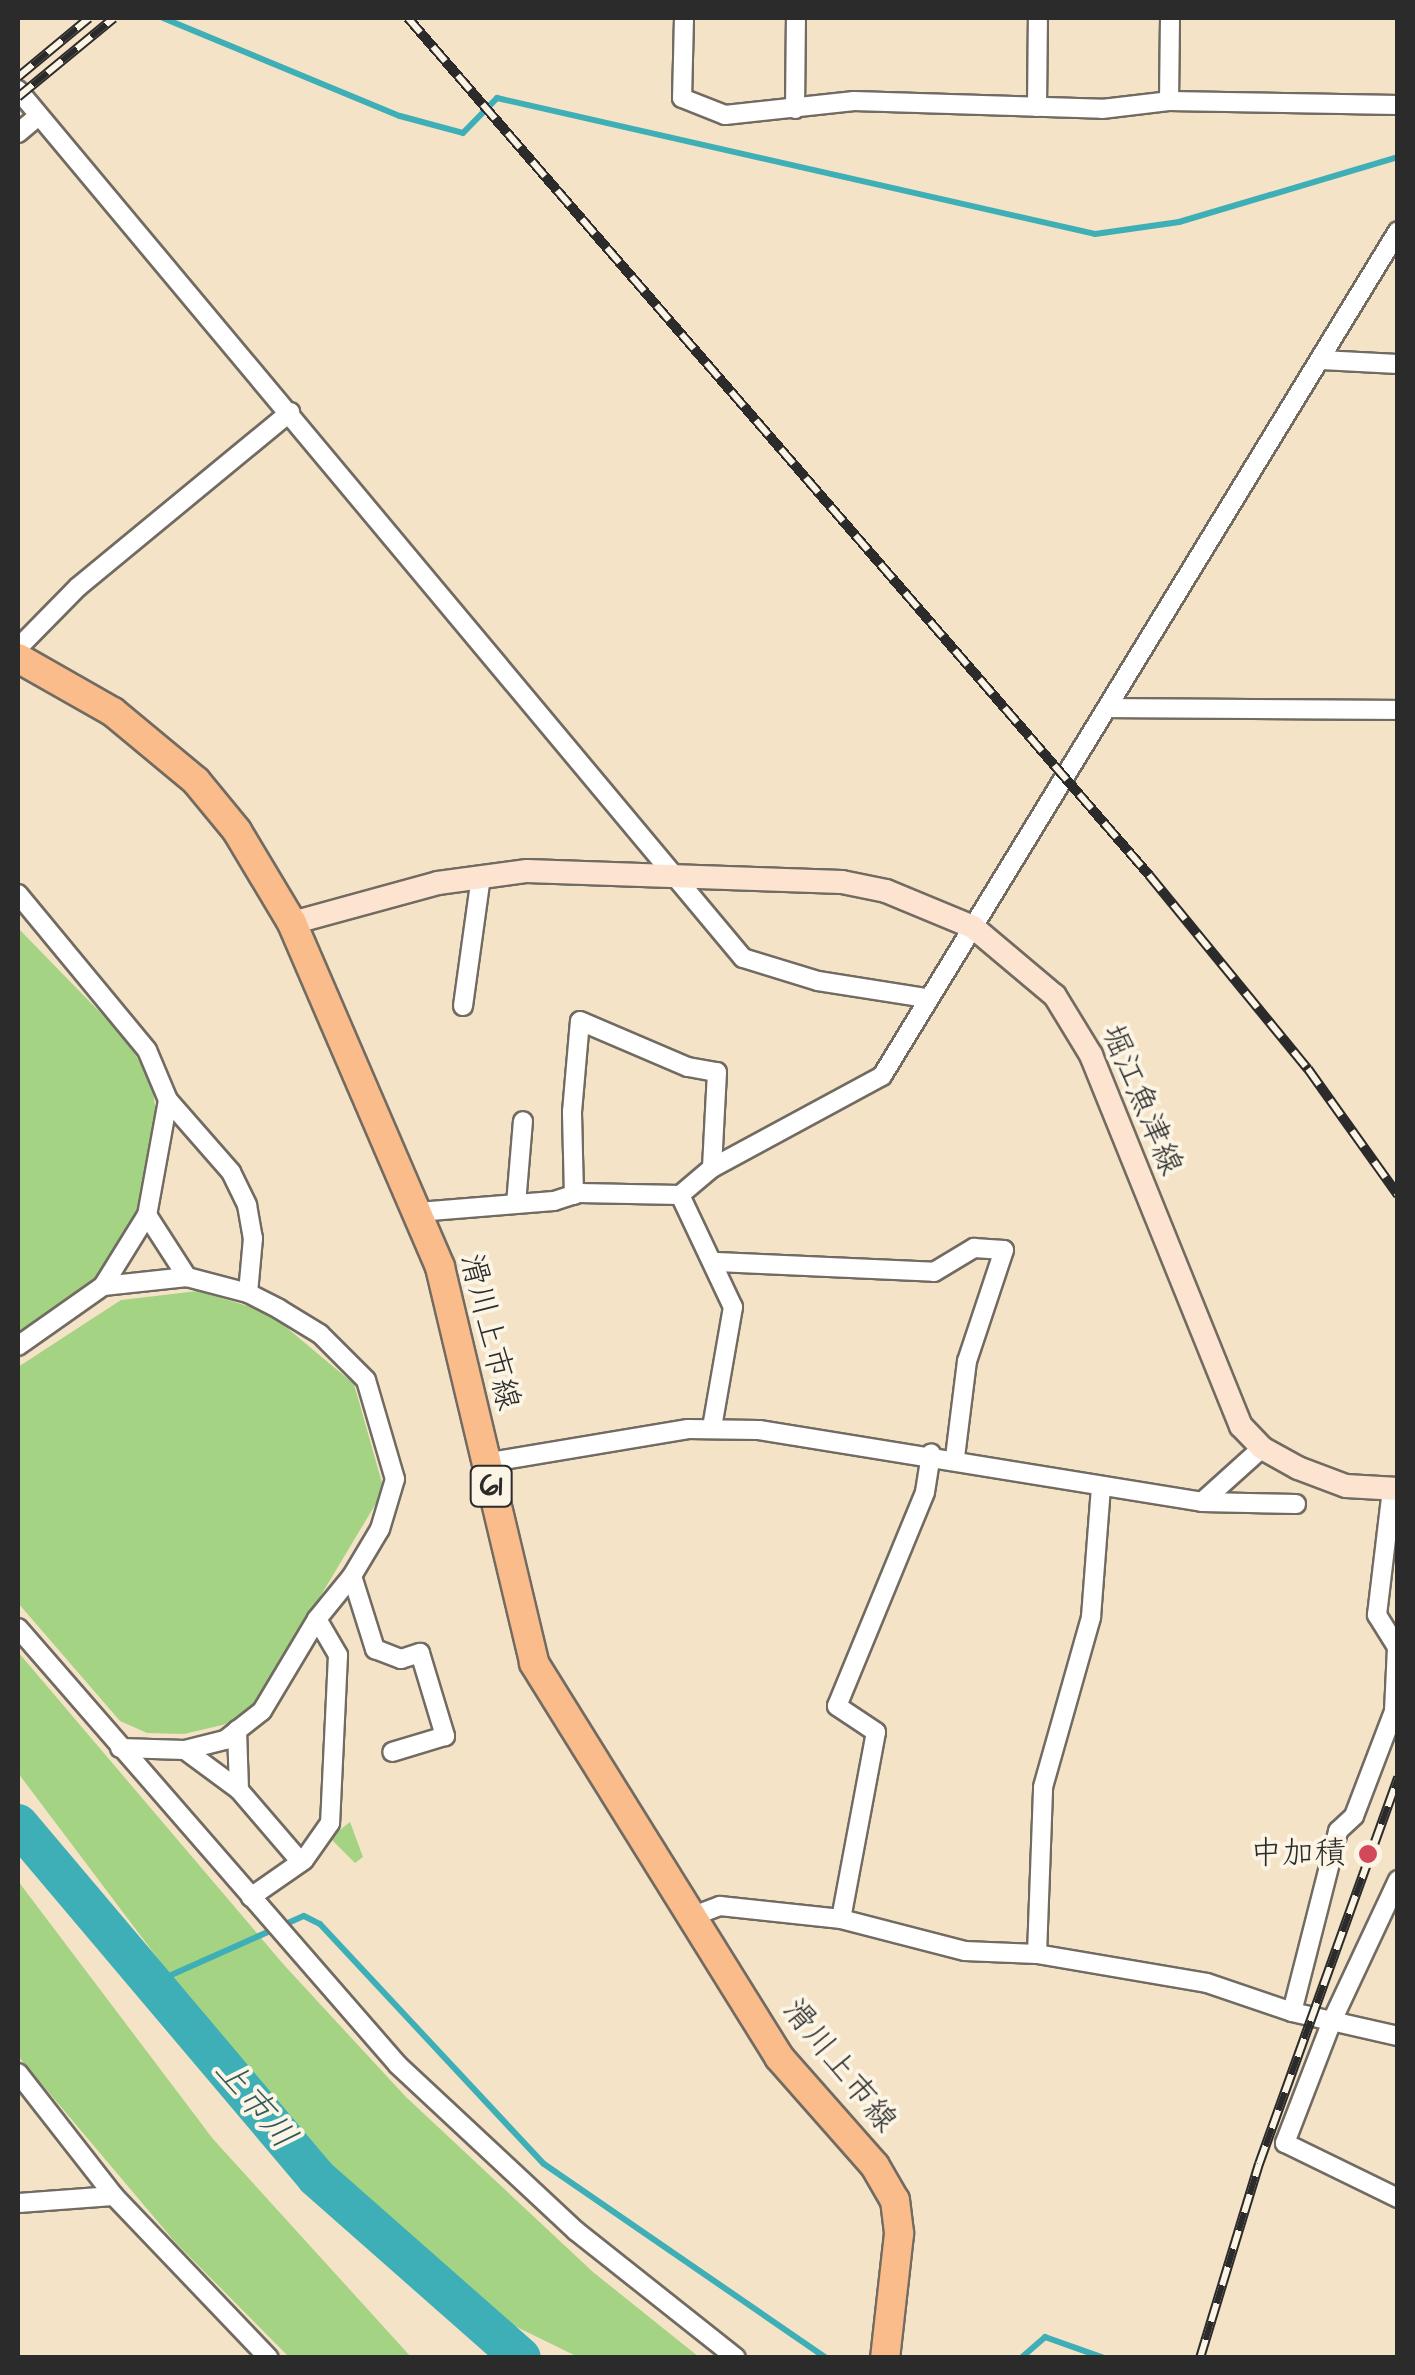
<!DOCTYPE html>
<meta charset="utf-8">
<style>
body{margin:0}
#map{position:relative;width:1415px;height:2375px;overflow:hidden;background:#f4e3c7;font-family:"Architects Daughter","Klee One",sans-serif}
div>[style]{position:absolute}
.green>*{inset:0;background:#a4d483}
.stream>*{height:6px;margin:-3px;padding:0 3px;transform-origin:3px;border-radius:3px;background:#3eafb6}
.river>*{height:40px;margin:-20px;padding:0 20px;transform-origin:20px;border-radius:20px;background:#3eafb6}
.roads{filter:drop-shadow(2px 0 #716b62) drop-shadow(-2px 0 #716b62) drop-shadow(0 2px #716b62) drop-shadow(0 -2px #716b62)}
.street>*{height:18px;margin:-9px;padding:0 9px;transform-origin:9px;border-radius:9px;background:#fff}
.secondary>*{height:22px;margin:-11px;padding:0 11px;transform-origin:11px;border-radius:11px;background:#fde4d0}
.primary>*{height:28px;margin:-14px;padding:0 14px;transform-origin:14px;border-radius:14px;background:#f9bc8a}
.rail>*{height:10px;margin-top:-5px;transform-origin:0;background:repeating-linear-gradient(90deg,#fcf5e5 0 19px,#2b2b2b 0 38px);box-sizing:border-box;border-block:2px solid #2b2b2b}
.dots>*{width:28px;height:28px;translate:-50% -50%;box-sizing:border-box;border:5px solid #fcf5e5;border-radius:50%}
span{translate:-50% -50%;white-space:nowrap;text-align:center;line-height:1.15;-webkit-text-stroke:8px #fcf5e5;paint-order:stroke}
.shield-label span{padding:2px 8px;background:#fcf5e5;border:2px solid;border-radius:8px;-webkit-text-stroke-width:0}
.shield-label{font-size:30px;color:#2b2b2b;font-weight:700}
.street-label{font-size:32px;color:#2b2b2b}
.poi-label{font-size:32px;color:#2b2b2b}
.right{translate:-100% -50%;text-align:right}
.water-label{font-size:35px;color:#32595c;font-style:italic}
.frame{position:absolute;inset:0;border:20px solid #2b2b2b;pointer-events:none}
</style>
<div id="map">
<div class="green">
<div style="clip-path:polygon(18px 928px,124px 1037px,152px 1081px,157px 1123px,136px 1216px,98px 1277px,18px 1334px)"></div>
<div style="clip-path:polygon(198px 1291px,268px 1312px,354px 1384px,384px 1490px,260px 1697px,235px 1722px,184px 1734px,147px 1733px,120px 1721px,18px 1603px,18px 1367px,121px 1300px)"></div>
<div style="clip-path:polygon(18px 1652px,284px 1965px,406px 2097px,593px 2272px,699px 2357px,578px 2357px,388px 2264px,18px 1773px)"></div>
<div style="clip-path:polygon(350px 1822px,363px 1857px,355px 1863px,330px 1838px)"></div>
<div style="clip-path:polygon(18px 1881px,213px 2139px,411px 2357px,289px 2357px,175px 2242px,18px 2056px)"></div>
</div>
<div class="stream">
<div style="left:163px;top:18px;width:256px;rotate:22.5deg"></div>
<div style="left:400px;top:116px;width:65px;rotate:15.1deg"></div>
<div style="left:463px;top:133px;width:49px;rotate:-45.8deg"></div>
<div style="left:497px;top:98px;width:613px;rotate:12.81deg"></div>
<div style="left:1095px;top:234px;width:85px;rotate:-8.1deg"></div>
<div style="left:1179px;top:222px;width:228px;rotate:-16.5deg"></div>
<div style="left:151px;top:1984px;width:167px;rotate:-24deg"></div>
<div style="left:304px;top:1916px;width:18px;rotate:27deg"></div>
<div style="left:320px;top:1924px;width:328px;rotate:47deg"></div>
<div style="left:544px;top:2164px;width:342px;rotate:34.5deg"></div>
<div style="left:1021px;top:2358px;width:32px;rotate:-41deg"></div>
<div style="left:1045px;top:2337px;width:63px;rotate:19.6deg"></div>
</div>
<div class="river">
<div style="left:18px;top:1824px;width:462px;rotate:49.8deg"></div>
<div style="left:316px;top:2177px;width:273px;rotate:41.4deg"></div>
</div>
<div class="roads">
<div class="street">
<div style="left:684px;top:18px;width:80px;rotate:91.4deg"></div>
<div style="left:682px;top:98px;width:46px;rotate:21.6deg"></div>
<div style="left:725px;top:115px;width:130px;rotate:-6.2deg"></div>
<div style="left:854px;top:101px;width:248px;rotate:1.8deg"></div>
<div style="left:1102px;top:109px;width:67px;rotate:-6.8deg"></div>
<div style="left:1169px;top:101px;width:229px;rotate:1deg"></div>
<div style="left:18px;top:90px;width:1131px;rotate:50.13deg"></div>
<div style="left:743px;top:958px;width:78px;rotate:17deg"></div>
<div style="left:818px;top:981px;width:110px;rotate:8.9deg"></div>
<div style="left:1169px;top:101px;width:83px;rotate:-89.3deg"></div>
<div style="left:1037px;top:107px;width:89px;rotate:-89.4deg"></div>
<div style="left:795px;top:109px;width:91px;rotate:-89.4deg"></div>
<div style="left:18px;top:133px;width:26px;rotate:-40deg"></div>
<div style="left:1321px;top:360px;width:77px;rotate:3deg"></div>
<div style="left:18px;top:648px;width:86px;rotate:-45.5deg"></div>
<div style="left:78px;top:587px;width:275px;rotate:-39.5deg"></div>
<div style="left:1107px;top:708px;width:291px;rotate:0.4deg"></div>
<div style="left:18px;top:894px;width:202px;rotate:50.4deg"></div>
<div style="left:147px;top:1050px;width:54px;rotate:67.2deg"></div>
<div style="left:168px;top:1100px;width:117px;rotate:100.3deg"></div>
<div style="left:463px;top:1006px;width:130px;rotate:-82.1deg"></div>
<div style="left:168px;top:1100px;width:96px;rotate:48.8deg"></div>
<div style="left:231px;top:1172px;width:37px;rotate:64deg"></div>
<div style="left:247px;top:1205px;width:34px;rotate:80deg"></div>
<div style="left:253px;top:1238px;width:55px;rotate:95.2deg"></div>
<div style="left:574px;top:1195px;width:83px;rotate:-91.4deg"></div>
<div style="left:572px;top:1112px;width:91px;rotate:-85deg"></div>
<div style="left:580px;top:1021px;width:117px;rotate:23.1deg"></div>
<div style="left:688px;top:1067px;width:29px;rotate:10deg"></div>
<div style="left:717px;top:1072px;width:96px;rotate:93deg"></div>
<div style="left:680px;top:1195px;width:124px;rotate:64.7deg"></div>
<div style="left:733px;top:1307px;width:122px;rotate:99.9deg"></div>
<div style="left:516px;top:1204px;width:83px;rotate:-85.2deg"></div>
<div style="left:418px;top:1212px;width:136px;rotate:-4.6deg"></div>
<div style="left:554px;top:1201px;width:26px;rotate:-18deg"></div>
<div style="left:579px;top:1193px;width:101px;rotate:1.1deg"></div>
<div style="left:680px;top:1195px;width:42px;rotate:-40.2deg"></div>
<div style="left:712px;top:1168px;width:193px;rotate:-28.4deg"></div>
<div style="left:882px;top:1076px;width:990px;rotate:-58.59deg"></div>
<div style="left:717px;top:1262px;width:217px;rotate:2.6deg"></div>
<div style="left:934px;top:1272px;width:47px;rotate:-31deg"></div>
<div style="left:974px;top:1248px;width:30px;rotate:4deg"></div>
<div style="left:1004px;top:1250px;width:117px;rotate:108.4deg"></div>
<div style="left:967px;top:1361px;width:97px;rotate:97.1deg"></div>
<div style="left:187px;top:1277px;width:84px;rotate:173.9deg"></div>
<div style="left:103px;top:1286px;width:84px;rotate:-58.2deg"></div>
<div style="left:147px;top:1215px;width:74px;rotate:57.2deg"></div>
<div style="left:187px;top:1277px;width:63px;rotate:14.7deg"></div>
<div style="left:248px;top:1293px;width:35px;rotate:27deg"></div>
<div style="left:279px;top:1309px;width:48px;rotate:31.4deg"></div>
<div style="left:320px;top:1334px;width:65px;rotate:45deg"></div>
<div style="left:366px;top:1380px;width:103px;rotate:73.7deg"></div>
<div style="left:395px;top:1479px;width:52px;rotate:106.7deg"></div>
<div style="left:380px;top:1529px;width:55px;rotate:120.8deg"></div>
<div style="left:18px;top:1346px;width:104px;rotate:-35.2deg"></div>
<div style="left:485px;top:1463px;width:206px;rotate:-9.5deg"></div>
<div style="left:688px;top:1429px;width:71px;rotate:0.8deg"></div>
<div style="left:759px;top:1430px;width:449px;rotate:9.2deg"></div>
<div style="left:1202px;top:1502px;width:81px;rotate:-42deg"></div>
<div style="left:1202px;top:1502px;width:94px;rotate:1.2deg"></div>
<div style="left:317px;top:1619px;width:55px;rotate:-50.9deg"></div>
<div style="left:352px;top:1576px;width:77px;rotate:72.5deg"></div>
<div style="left:375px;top:1649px;width:28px;rotate:21deg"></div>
<div style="left:401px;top:1659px;width:20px;rotate:-18deg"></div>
<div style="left:420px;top:1653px;width:87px;rotate:73.2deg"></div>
<div style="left:445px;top:1736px;width:55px;rotate:163.2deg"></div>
<div style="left:18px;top:1628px;width:579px;rotate:48.99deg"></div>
<div style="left:398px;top:2065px;width:243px;rotate:43deg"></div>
<div style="left:576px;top:2231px;width:204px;rotate:38.4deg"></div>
<div style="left:120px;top:1748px;width:65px;rotate:1.8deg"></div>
<div style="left:185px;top:1750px;width:41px;rotate:-14deg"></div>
<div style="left:225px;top:1740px;width:47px;rotate:-38.1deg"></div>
<div style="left:262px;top:1711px;width:107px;rotate:-59.1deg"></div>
<div style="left:317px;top:1619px;width:42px;rotate:59.7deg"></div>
<div style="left:338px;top:1655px;width:168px;rotate:92.7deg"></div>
<div style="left:330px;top:1823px;width:45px;rotate:125.1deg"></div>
<div style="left:304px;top:1860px;width:65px;rotate:145.1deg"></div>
<div style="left:185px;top:1750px;width:67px;rotate:36.5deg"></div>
<div style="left:239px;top:1790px;width:60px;rotate:-91.9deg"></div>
<div style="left:239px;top:1790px;width:95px;rotate:49.3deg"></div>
<div style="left:1398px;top:1880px;width:156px;rotate:115.1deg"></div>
<div style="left:1332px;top:2021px;width:131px;rotate:111.1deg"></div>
<div style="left:1285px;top:2143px;width:126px;rotate:26deg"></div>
<div style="left:691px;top:1917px;width:31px;rotate:-21deg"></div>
<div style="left:720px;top:1906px;width:122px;rotate:6.1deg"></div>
<div style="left:841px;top:1919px;width:128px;rotate:14.5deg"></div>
<div style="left:965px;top:1951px;width:72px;rotate:2.4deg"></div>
<div style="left:1037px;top:1954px;width:172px;rotate:9.7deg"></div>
<div style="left:1207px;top:1983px;width:90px;rotate:18.8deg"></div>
<div style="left:1292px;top:2012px;width:109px;rotate:12.8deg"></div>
<div style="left:841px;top:1919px;width:190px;rotate:-79.4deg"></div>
<div style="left:876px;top:1732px;width:47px;rotate:-146.3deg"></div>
<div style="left:837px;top:1706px;width:231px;rotate:-67.6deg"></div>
<div style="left:925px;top:1492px;width:39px;rotate:-81deg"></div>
<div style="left:1037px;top:1954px;width:167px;rotate:-87.9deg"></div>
<div style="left:1043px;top:1787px;width:177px;rotate:-74.2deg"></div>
<div style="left:1091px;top:1617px;width:130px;rotate:-85.6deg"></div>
<div style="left:1292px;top:2012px;width:187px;rotate:-75.7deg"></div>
<div style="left:1338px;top:1831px;width:22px;rotate:-43deg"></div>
<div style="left:1354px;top:1816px;width:112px;rotate:-69.1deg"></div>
<div style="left:1394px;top:1711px;width:64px;rotate:-87.3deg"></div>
<div style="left:1397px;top:1647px;width:38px;rotate:-122deg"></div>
<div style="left:1377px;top:1615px;width:126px;rotate:-83.2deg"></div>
<div style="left:18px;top:2073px;width:156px;rotate:52deg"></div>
<div style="left:114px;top:2196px;width:224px;rotate:46.3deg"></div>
<div style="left:18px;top:2203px;width:96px;rotate:-4.2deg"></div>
</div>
<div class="secondary">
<div style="left:292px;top:923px;width:151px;rotate:-15.3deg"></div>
<div style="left:438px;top:883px;width:90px;rotate:-7.7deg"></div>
<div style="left:527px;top:871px;width:315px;rotate:2deg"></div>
<div style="left:842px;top:882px;width:45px;rotate:11.6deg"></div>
<div style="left:886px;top:891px;width:94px;rotate:22.5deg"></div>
<div style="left:973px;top:927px;width:107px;rotate:40.1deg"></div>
<div style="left:1055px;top:996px;width:69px;rotate:58.6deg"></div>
<div style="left:1091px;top:1055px;width:400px;rotate:68deg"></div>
<div style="left:1241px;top:1426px;width:30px;rotate:46deg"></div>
<div style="left:1262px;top:1448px;width:41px;rotate:29.1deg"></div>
<div style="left:1298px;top:1468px;width:51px;rotate:20.6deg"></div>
<div style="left:1346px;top:1486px;width:52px;rotate:3.3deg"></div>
</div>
<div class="primary">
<div style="left:18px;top:658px;width:109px;rotate:29.6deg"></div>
<div style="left:113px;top:712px;width:108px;rotate:39.7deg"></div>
<div style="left:196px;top:781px;width:65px;rotate:50.6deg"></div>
<div style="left:237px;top:831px;width:107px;rotate:59.1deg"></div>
<div style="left:292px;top:923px;width:374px;rotate:66.7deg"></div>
<div style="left:440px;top:1267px;width:407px;rotate:76.6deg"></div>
<div style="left:534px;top:1663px;width:464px;rotate:58.1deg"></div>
<div style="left:779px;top:2057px;width:145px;rotate:48.6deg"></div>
<div style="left:875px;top:2166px;width:39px;rotate:60deg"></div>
<div style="left:895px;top:2200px;width:34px;rotate:83deg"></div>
<div style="left:899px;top:2234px;width:125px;rotate:96.4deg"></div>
</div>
</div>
<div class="rail">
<div style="left:408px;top:18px;width:1133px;rotate:49.15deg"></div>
<div style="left:1149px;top:875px;width:251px;rotate:50.7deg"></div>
<div style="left:1308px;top:1069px;width:155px;rotate:54.5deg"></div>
<div style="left:18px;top:77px;width:92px;rotate:-39.7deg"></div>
<div style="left:18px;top:97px;width:124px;rotate:-39.5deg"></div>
<div style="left:1200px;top:2358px;width:203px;rotate:-73.1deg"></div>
<div style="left:1259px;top:2164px;width:411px;rotate:-70.2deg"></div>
</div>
<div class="dots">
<div style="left:1368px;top:1854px;background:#d1495b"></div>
</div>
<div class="shield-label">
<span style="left:491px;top:1486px">61</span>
</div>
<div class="street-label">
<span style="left:1141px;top:1100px;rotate:67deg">堀江魚津線</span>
<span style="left:489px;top:1332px;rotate:76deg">滑川上市線</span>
<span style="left:839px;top:2066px;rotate:51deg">滑川上市線</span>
</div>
<div class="poi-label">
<span class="right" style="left:1346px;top:1854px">中加積</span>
</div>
<div class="water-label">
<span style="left:255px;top:2104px;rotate:50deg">上市川</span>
</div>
<div class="frame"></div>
</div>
